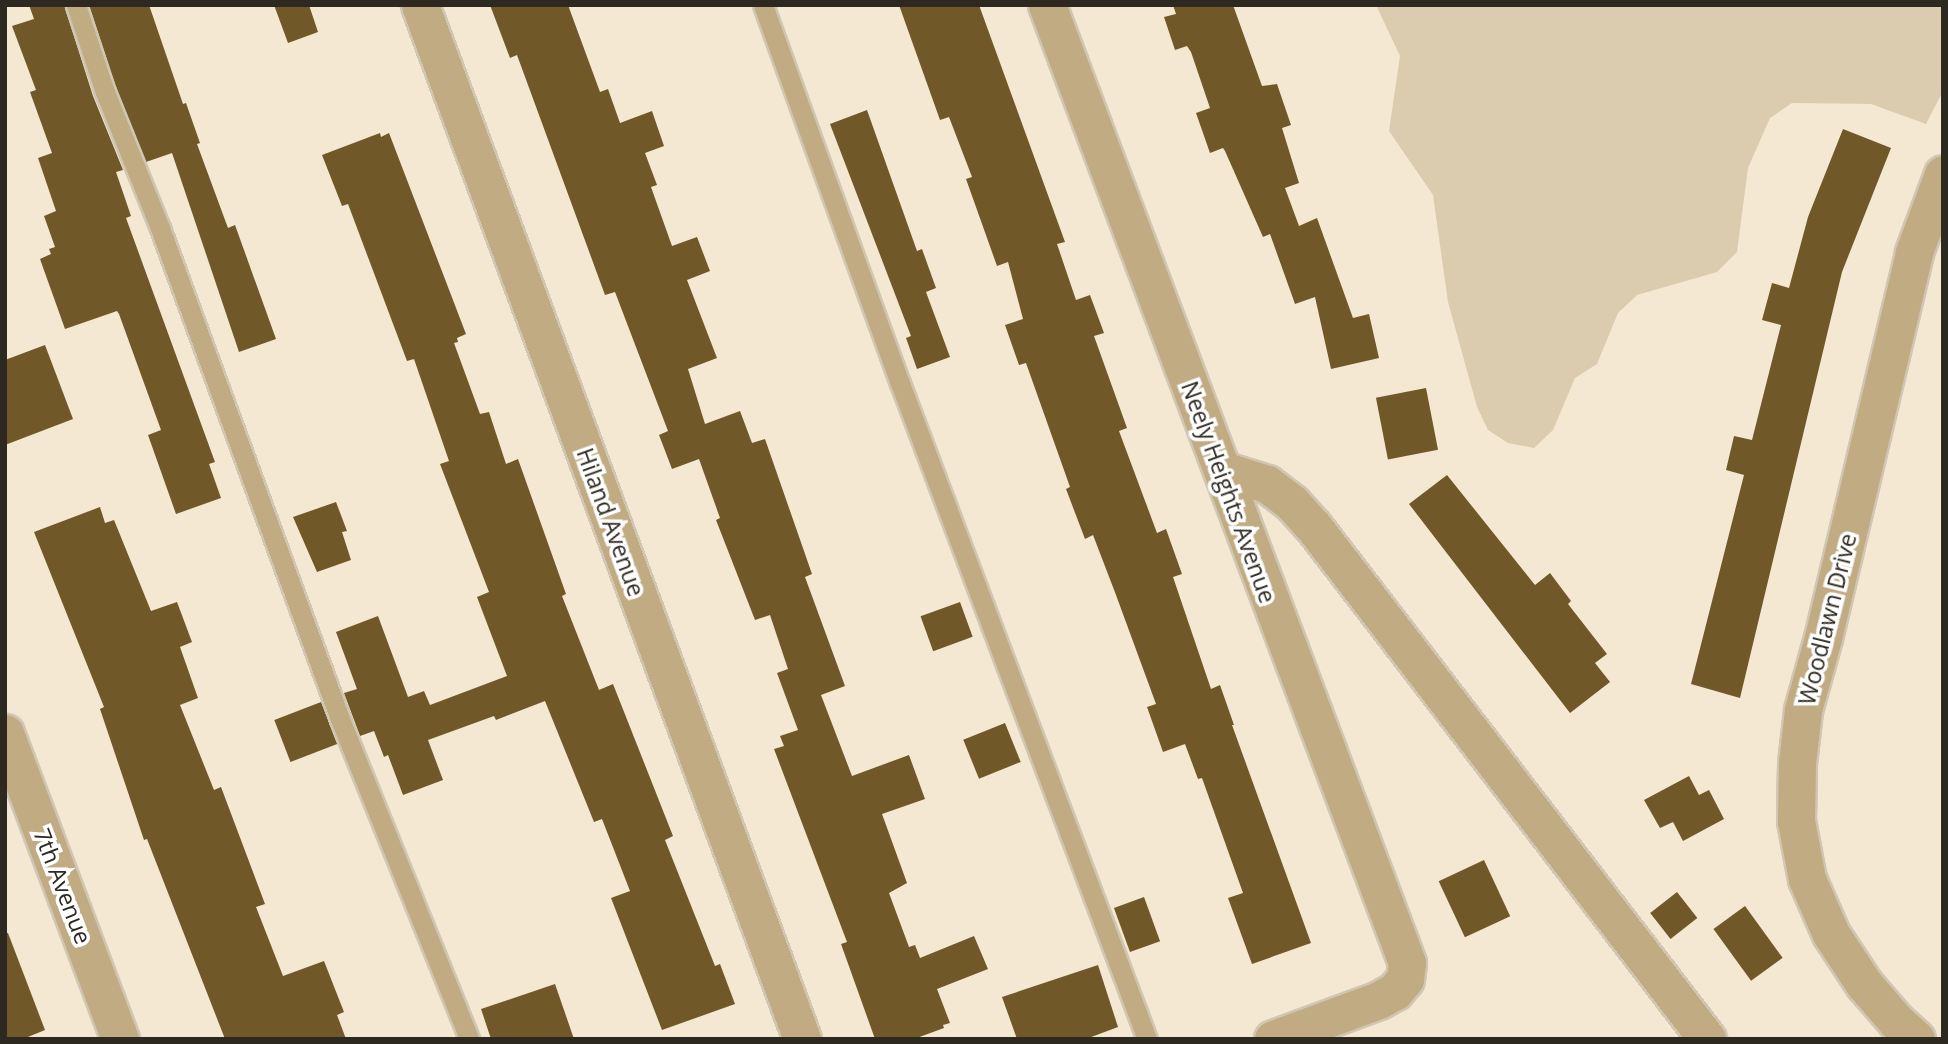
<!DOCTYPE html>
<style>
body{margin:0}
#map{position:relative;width:1948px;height:1044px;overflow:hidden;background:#f4e8d2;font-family:"Open Sans",sans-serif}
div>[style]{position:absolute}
.green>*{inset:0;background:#dcccaf}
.building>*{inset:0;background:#705829;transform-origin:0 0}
.roads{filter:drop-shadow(2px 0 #d0c6b2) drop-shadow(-2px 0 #d0c6b2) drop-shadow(0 2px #d0c6b2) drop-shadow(0 -2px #d0c6b2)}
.service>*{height:19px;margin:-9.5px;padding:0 9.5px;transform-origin:9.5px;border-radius:9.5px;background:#c0ab83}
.minor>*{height:37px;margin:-18.5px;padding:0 18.5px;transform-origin:18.5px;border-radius:18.5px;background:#c0ab83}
span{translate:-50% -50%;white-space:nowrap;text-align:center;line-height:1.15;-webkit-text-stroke:7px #fff;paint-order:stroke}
.street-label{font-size:23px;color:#2d2920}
.frame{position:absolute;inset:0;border:7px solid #2d2920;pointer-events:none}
</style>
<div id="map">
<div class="green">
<div style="clip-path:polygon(1376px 5px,1943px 5px,1943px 91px,1926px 124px,1871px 104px,1792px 103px,1770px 118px,1748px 168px,1737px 252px,1717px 272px,1637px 295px,1618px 313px,1597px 364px,1575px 378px,1553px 430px,1534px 448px,1508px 443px,1488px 430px,1477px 407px,1448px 302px,1433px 195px,1389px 131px,1400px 56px)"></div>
</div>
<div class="building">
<div style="clip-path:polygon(29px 5px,64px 5px,93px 96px,123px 170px,116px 172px,131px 216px,126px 218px,215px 462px,209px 464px,221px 498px,176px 514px,148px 435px,161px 430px,119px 314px,117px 311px,65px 329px,40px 259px,51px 254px,49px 249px,55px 247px,44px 216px,56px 211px,38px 158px,52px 153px,30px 92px,36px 90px,12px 26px,34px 19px)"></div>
<div style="clip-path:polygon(89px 5px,149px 5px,183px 104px,186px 103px,200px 143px,197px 144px,228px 228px,235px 225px,276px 339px,239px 352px,172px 153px,146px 162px,116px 88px)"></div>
<div style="clip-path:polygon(274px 5px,309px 5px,318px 32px,288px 43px)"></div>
<div style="clip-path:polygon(490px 5px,568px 5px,600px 92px,608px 89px,620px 123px,652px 111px,664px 146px,645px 153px,657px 185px,651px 187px,672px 246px,697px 237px,710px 271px,687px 280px,717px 358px,688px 369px,705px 424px,740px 411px,752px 443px,765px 439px,812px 574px,805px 577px,845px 686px,821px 695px,852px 776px,909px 755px,925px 799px,882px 814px,907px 883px,889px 893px,909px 947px,915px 945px,920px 958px,974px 936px,988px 969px,937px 989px,950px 1023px,943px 1025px,944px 1028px,914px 1039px,875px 1039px,841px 944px,847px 942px,774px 749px,784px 746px,780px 736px,798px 730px,777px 673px,788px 669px,770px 615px,755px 620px,716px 520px,720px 518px,699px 459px,672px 469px,659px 435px,668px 431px,615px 292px,605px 295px,517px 55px,510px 58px)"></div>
<div style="clip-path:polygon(899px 5px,979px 5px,1065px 242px,1057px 244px,1076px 300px,1090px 295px,1104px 333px,1094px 336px,1127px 428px,1119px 431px,1157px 533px,1166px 529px,1182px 574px,1173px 577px,1211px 689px,1220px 685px,1234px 725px,1232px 725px,1311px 943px,1252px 964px,1228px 898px,1243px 893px,1202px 778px,1198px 779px,1185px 744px,1163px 752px,1147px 707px,1156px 704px,1116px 595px,1093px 535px,1085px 539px,1066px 489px,1070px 487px,1026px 363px,1019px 365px,1005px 325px,1023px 319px,1008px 262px,997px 266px,966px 179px,972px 177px,949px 117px,940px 120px)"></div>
<div style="clip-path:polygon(1173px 5px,1233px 5px,1262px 86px,1277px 84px,1291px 125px,1282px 128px,1299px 183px,1285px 188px,1299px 226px,1317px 218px,1353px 318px,1369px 314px,1379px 358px,1331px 369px,1315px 297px,1295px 304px,1270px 234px,1263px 237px,1225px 151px,1223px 148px,1210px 153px,1196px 113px,1210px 108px,1191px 52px,1187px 46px,1175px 50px,1164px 17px,1176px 14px)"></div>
<div style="clip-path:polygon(867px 110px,917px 251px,922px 249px,936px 288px,926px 292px,950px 357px,917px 369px,906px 338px,911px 336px,830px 124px)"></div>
<div style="clip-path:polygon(1843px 129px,1891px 148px,1842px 272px,1740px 698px,1691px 684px,1744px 475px,1726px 470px,1734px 436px,1752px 440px,1781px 325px,1762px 320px,1772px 283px,1789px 288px,1808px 217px)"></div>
<div style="clip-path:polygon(380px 133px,381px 137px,389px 133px,466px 334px,457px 338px,458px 342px,454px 343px,480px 414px,489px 412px,506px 464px,518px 459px,566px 594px,562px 596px,599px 690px,613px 684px,673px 836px,665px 840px,715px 966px,720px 964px,735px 1004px,662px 1030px,611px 898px,630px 891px,602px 819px,594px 822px,545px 701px,496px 720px,494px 716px,428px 740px,443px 780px,403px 795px,388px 755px,384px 757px,374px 731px,360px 736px,344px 693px,357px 689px,336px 632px,378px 616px,408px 697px,424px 691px,430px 705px,507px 676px,477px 597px,489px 592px,440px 464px,449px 461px,414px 359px,407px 361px,348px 204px,342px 206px,322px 155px)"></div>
<div style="clip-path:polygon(45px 345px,73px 419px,5px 445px,5px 360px)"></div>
<div style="left:1426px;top:388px;width:63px;height:51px;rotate:79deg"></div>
<div style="clip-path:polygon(1447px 475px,1535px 585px,1550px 573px,1571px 601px,1568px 604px,1607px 654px,1595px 663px,1610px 682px,1570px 713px,1409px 504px)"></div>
<div style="clip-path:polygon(336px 502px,347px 531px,342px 532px,351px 560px,317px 572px,293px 517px)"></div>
<div style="clip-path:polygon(100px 507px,105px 523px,114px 520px,151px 611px,177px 602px,192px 642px,180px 647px,198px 698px,180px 705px,214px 790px,221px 787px,265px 904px,256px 907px,283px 976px,324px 961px,344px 1012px,337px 1015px,346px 1039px,225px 1039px,147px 839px,144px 840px,100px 709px,104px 707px,34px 532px)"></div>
<div style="left:960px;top:602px;width:37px;height:42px;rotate:70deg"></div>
<div style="left:321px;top:702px;width:45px;height:50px;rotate:69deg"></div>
<div style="left:1005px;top:723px;width:42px;height:45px;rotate:68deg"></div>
<div style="clip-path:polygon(1689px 776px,1699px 795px,1709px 790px,1724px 819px,1683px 841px,1673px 822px,1660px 828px,1644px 800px)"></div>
<div style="left:1484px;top:860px;width:62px;height:50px;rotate:65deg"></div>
<div style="left:1677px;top:892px;width:33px;height:34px;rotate:52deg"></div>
<div style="left:1144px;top:897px;width:47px;height:32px;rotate:70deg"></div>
<div style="left:1745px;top:906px;width:64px;height:39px;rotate:54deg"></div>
<div style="clip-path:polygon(5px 933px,8px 933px,45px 1030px,23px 1039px,5px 1039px)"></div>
<div style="clip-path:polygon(1098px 965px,1118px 1027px,1086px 1039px,1017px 1039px,1002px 997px)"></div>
<div style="clip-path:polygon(555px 984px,574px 1039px,491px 1039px,481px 1009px)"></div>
</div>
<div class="roads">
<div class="service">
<div style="left:76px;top:5px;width:92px;rotate:71.6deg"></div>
<div style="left:105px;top:92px;width:147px;rotate:68deg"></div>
<div style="left:160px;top:228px;width:523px;rotate:69.87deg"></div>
<div style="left:340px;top:719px;width:345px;rotate:68deg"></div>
<div style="left:763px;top:5px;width:402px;rotate:70.1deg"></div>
<div style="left:900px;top:383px;width:701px;rotate:69.37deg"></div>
</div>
<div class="minor">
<div style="left:420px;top:5px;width:1102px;rotate:69.72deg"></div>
<div style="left:1047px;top:5px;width:1023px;rotate:69.4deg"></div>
<div style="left:1407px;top:963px;width:16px;rotate:97deg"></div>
<div style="left:1405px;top:979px;width:16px;rotate:130deg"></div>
<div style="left:1395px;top:991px;width:18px;rotate:151deg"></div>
<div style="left:1379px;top:1000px;width:113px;rotate:159.8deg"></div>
<div style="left:1222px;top:470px;width:47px;rotate:17.3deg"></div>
<div style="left:1267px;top:484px;width:31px;rotate:37deg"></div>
<div style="left:1292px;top:503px;width:31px;rotate:48deg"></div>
<div style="left:1313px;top:526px;width:647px;rotate:52.47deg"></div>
<div style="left:5px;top:733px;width:327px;rotate:69.4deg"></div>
<div style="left:1916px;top:1039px;width:27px;rotate:-138deg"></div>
<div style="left:1896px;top:1021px;width:49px;rotate:-130.9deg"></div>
<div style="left:1864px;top:984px;width:60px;rotate:-123.4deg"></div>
<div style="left:1831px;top:934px;width:60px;rotate:-113.6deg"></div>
<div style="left:1807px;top:879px;width:59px;rotate:-100.7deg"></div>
<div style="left:1796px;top:821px;width:58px;rotate:-89deg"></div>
<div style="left:1797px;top:763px;width:53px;rotate:-83.5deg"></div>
<div style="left:1803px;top:710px;width:75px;rotate:-74.5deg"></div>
<div style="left:1823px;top:638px;width:397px;rotate:-76.7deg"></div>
<div style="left:1914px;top:252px;width:83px;rotate:-69.6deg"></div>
</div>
</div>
<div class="street-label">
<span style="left:1229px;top:492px;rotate:70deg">Neely Heights Avenue</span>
<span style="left:611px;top:522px;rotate:70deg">Hiland Avenue</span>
<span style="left:1827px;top:619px;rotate:-76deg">Woodlawn Drive</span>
<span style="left:63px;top:886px;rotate:69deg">7th Avenue</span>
</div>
<div class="frame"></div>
</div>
